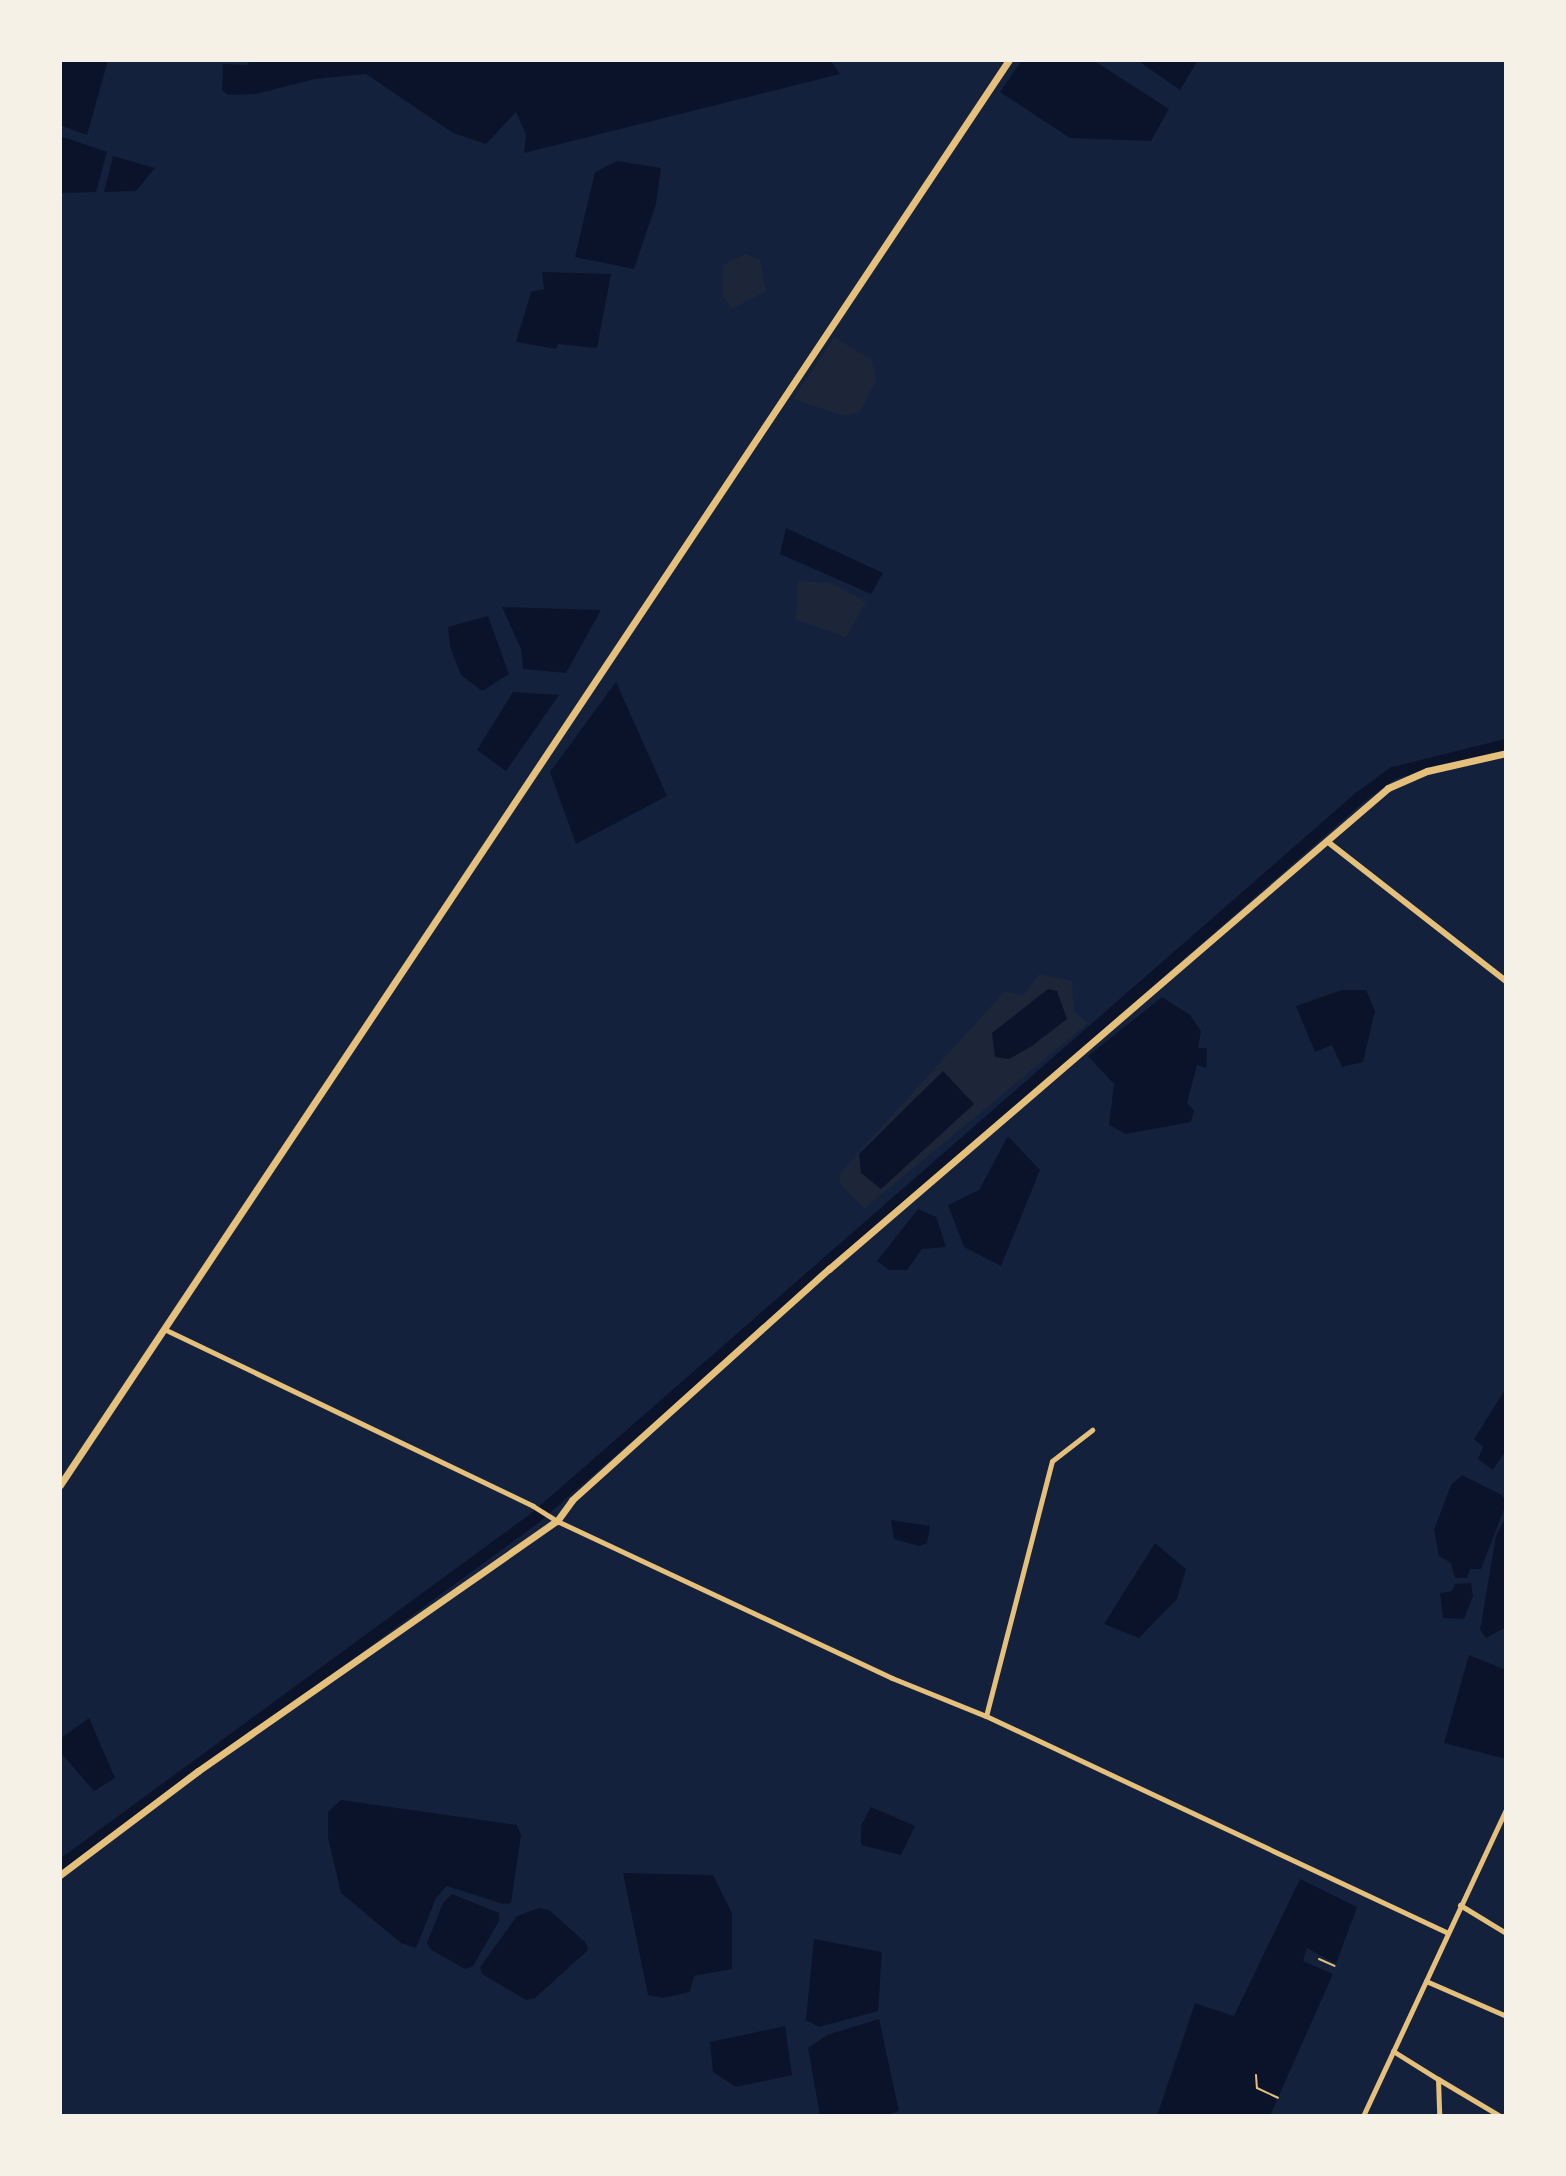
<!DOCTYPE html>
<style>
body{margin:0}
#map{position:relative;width:1566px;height:2176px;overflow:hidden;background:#14213d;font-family:"Times New Roman",serif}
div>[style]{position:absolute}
.green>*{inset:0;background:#1d2539}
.water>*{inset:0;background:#0b132b}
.canal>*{height:12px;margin:-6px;padding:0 6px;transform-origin:6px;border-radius:6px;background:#0b132b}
.path>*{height:2px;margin:-1px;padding:0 1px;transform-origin:1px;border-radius:1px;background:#e5c07b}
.minor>*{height:5px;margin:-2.5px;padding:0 2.5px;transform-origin:2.5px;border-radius:2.5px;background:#e5c07b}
.tertiary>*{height:6px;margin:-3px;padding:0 3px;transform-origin:3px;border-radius:3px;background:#e5c07b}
.secondary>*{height:7px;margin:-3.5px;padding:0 3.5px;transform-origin:3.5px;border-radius:3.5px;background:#e5c07b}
span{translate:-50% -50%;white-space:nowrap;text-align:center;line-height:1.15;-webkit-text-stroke:8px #f6f1e7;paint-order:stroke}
.frame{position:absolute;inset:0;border:62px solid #f6f1e7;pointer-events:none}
</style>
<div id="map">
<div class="green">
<div style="clip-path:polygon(745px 254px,760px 260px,766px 291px,732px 309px,722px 294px,723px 265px)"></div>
<div style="clip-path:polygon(834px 337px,872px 360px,876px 381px,860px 412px,844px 416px,793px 399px)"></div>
<div style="clip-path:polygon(798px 581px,832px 583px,866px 602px,846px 637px,796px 620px)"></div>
<div style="clip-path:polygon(1039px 974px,1072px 981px,1074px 1012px,1088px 1023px,864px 1209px,840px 1183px,840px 1173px,1005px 991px,1023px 996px)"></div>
</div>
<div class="water">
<div style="clip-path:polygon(60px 60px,108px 60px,87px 135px,60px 125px)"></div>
<div style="clip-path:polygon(249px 60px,830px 60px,840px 74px,524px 153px,526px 135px,516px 112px,486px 144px,453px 133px,366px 74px,315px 79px,256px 94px,228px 95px,222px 90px,223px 64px,248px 65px)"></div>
<div style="clip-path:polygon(1022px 60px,1093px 60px,1169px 109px,1151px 141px,1070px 138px,1000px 92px)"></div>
<div style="clip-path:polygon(1137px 60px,1198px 60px,1180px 90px)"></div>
<div style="clip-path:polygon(60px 136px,107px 152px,96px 192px,60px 193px)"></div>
<div style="clip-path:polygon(113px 156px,155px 168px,136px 191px,104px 192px)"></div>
<div style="clip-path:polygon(617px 161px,661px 168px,656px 204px,634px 269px,575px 257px,595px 172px)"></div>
<div style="clip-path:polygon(542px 272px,611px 274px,597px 348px,558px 344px,556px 349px,516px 342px,531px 292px,544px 289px)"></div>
<div style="clip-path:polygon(786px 528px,883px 573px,871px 594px,780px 554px)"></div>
<div style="clip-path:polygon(502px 607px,601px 610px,566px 673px,523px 669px,521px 649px)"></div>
<div style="clip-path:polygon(488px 616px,509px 674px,482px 691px,461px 675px,450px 647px,448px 627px)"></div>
<div style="clip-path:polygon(616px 682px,667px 796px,576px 844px,550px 772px)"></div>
<div style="clip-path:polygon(513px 692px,559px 695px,506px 771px,477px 750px)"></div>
<div style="clip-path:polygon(1048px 989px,1057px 991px,1067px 1019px,1032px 1046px,1009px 1059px,995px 1057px,992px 1033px)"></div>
<div style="clip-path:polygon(1342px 990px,1366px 990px,1375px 1011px,1363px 1062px,1342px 1067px,1332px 1045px,1315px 1052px,1296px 1006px)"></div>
<div style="clip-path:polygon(1162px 997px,1190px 1015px,1201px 1031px,1198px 1048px,1207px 1048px,1206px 1068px,1197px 1065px,1187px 1103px,1194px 1110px,1191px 1122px,1126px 1134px,1109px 1125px,1114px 1084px,1088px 1056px)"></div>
<div style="clip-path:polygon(943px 1071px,974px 1104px,881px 1189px,861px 1173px,859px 1154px)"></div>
<div style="clip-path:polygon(1008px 1136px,1040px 1170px,1001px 1266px,964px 1247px,948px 1205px,979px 1190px)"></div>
<div style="clip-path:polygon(918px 1209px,936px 1217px,946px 1247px,922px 1249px,907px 1270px,889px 1270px,877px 1261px)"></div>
<div style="clip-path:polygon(1506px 1388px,1506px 1450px,1493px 1470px,1478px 1459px,1483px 1447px,1474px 1439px)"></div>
<div style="clip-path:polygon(1462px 1475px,1502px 1495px,1506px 1504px,1481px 1569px,1470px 1569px,1467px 1578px,1455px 1578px,1451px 1563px,1439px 1556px,1434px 1530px,1451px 1485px)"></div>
<div style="clip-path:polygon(1506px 1517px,1506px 1627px,1486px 1638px,1480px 1630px,1496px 1536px)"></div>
<div style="clip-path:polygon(891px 1520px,930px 1526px,927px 1543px,919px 1546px,894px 1539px)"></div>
<div style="clip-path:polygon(1155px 1543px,1186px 1569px,1177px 1599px,1139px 1638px,1104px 1624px)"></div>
<div style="clip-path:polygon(1471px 1583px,1473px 1596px,1464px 1619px,1443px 1618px,1440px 1593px,1452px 1591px,1455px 1584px)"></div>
<div style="clip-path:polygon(1469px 1655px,1506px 1670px,1506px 1759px,1444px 1743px)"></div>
<div style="clip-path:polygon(89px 1718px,115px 1778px,94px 1791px,60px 1752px,60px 1739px)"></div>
<div style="clip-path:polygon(341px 1800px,517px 1825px,521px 1835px,511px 1903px,503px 1904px,447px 1886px,436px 1898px,416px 1948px,401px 1943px,341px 1893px,328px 1838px,328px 1812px)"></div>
<div style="clip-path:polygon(871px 1807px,915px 1826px,901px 1855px,861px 1845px,861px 1826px)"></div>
<div style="clip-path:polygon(623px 1873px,713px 1875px,732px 1913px,732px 1969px,694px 1976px,690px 1992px,663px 1998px,648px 1995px)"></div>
<div style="clip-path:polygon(1300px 1879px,1357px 1907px,1336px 1964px,1307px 1948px,1303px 1961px,1333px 1974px,1270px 2116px,1157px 2116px,1195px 2003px,1234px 2016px)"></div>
<div style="clip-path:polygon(452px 1894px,499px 1913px,499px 1921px,473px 1966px,465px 1969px,430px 1949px,427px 1943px,443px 1903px)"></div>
<div style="clip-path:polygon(539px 1908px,549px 1910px,586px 1943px,588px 1950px,535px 1998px,526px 2000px,482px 1974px,480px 1967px,517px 1916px)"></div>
<div style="clip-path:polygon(814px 1939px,882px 1952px,878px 2011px,819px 2027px,806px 2020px)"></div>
<div style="clip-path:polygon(879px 2019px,899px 2111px,884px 2116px,820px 2116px,808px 2048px,827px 2035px)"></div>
<div style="clip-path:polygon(785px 2026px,792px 2075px,736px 2087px,713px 2072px,710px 2042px)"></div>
</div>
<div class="canal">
<div style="left:60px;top:1866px;width:589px;rotate:-36.23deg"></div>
<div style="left:535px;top:1518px;width:1094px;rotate:-41.15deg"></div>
<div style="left:1359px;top:798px;width:42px;rotate:-36.3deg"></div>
<div style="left:1393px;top:773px;width:116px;rotate:-13.9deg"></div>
</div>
<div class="path">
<div style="left:1319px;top:1959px;width:17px;rotate:24deg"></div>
<div style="left:1256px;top:2075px;width:13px;rotate:86deg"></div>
<div style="left:1257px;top:2088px;width:23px;rotate:25deg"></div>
</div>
<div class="minor">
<div style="left:164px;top:1329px;width:409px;rotate:25.6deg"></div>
<div style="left:533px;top:1506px;width:28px;rotate:32deg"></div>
<div style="left:557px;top:1521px;width:370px;rotate:25.1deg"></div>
<div style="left:892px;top:1678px;width:101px;rotate:22deg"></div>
<div style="left:986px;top:1716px;width:510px;rotate:25.16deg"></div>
<div style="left:986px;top:1716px;width:263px;rotate:-75.5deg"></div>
<div style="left:1052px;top:1461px;width:51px;rotate:-37.8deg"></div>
<div style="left:1460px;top:1905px;width:54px;rotate:31.3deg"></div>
<div style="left:1426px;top:1981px;width:87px;rotate:23.6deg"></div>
<div style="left:1393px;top:2051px;width:53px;rotate:31.9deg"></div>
<div style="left:1438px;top:2079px;width:37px;rotate:88deg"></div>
<div style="left:1438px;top:2079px;width:72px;rotate:30.8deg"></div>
<div style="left:1363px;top:2116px;width:339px;rotate:-65deg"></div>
</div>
<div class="tertiary">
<div style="left:1328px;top:842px;width:226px;rotate:38deg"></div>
</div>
<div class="secondary">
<div style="left:60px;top:1485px;width:1712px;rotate:-56.34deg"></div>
<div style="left:60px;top:1875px;width:173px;rotate:-37deg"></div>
<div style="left:198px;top:1771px;width:437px;rotate:-34.9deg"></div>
<div style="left:557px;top:1521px;width:26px;rotate:-54deg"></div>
<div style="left:572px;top:1500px;width:346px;rotate:-42deg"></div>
<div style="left:829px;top:1269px;width:737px;rotate:-40.71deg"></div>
<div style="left:1388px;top:788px;width:43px;rotate:-23.6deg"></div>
<div style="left:1427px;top:771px;width:81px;rotate:-12.8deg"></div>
</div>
<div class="frame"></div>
</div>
